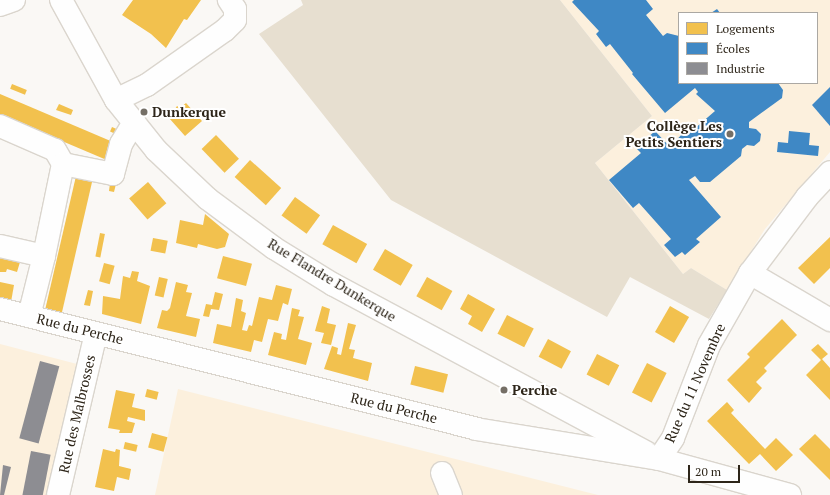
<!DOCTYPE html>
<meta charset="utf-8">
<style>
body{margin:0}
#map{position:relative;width:830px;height:495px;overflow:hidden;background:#faf8f5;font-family:"PT Serif",serif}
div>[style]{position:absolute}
.built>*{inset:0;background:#fcf0dd}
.green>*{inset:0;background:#e7dfd0}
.homes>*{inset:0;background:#f2c14e;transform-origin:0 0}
.schools>*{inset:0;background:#3f88c5}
.industry>*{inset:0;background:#8d8d92;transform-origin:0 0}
.roads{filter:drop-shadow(1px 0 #dad5cd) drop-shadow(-1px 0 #dad5cd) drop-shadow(0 1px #dad5cd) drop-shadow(0 -1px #dad5cd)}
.minor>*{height:22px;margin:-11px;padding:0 11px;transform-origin:11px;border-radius:11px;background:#fefefe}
.dots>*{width:11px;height:11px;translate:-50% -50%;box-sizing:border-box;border:2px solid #fff;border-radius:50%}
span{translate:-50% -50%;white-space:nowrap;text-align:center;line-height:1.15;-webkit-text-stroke:4px #fff;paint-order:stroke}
.poi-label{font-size:14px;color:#2d2519;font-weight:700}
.left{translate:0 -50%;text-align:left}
.right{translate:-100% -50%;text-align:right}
.street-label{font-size:14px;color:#2d2519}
.legend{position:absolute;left:678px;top:12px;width:140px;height:72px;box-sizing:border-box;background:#fff;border:1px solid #aba8a3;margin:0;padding:5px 7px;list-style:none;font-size:12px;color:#2d2519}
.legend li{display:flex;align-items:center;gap:8px;height:20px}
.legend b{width:20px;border:1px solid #aba8a3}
.scale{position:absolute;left:688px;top:465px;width:52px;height:18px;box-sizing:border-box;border:2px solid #2d2519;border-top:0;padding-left:5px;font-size:12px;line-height:14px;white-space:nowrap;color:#2d2519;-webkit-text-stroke:3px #fff;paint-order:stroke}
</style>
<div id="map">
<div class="built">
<div style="clip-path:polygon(evenodd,560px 0,830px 0,830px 152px,765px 229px,727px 290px,691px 268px,683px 274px,595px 163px,652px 116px,560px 0,679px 13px,817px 13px,817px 83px,679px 83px,679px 13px)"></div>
<div style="clip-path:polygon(0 344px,77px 364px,48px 495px,0 495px)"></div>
<div style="clip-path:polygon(178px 389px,598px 495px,155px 495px)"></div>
</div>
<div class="green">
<div style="clip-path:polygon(301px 0,560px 0,652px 116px,595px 163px,683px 274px,691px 268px,727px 290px,709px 319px,630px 277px,607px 317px,391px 200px,259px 34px,303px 5px)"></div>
</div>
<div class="homes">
<div style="clip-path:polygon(133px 0,201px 0,187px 20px,184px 19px,166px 48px,151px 34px,122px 15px)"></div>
<div style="left:12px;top:84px;width:16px;height:5px;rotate:22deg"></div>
<div style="left:0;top:94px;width:124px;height:19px;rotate:23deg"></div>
<div style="clip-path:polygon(186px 103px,202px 121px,185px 136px,169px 118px,177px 106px,180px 108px)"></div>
<div style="clip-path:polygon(59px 104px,73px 110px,71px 115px,56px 110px)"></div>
<div style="left:112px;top:127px;width:8px;height:5px;rotate:23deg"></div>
<div style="left:216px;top:135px;width:33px;height:20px;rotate:46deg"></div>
<div style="left:250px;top:160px;width:42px;height:23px;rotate:42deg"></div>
<div style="left:76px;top:176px;width:17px;height:138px;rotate:13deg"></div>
<div style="left:148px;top:182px;width:28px;height:25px;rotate:49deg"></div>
<div style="clip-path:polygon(110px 183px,116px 184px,114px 192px,109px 191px)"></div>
<div style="left:295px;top:197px;width:31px;height:23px;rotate:36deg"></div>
<div style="clip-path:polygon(205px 214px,229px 234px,225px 247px,217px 249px,198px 244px,197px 248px,176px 243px,180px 220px,203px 225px)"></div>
<div style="left:333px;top:225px;width:39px;height:22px;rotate:29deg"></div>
<div style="left:100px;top:233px;width:5px;height:24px;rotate:11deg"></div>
<div style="clip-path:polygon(830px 237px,830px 268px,814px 284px,798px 268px)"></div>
<div style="left:153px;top:238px;width:15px;height:13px;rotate:11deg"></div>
<div style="left:385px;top:249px;width:32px;height:24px;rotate:30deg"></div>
<div style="left:223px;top:256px;width:30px;height:23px;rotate:15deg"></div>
<div style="clip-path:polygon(0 258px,20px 262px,17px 272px,7px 269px,6px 272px,0 272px)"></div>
<div style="left:104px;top:263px;width:11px;height:19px;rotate:15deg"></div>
<div style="clip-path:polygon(132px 271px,139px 272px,137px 281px,150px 286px,141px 324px,102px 314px,103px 296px,120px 299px,123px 276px,130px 278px)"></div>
<div style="left:159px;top:277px;width:9px;height:19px;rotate:13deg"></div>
<div style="left:427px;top:277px;width:29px;height:22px;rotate:29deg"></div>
<div style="clip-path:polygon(0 282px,14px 285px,11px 302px,0 300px)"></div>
<div style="clip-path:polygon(176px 282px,188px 285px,186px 292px,192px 293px,186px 316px,200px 319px,196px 337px,157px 328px,162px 310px,167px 311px,170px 308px)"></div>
<div style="clip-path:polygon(276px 285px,292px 289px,288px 305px,283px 303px,278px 321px,268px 319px,262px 342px,254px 340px,251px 352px,213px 343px,217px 324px,231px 327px,236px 298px,243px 300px,241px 311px,246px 313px,242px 330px,247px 331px,249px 325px,252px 326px,259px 297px,272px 300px)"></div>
<div style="clip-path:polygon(88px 290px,93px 291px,90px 306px,84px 305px)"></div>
<div style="clip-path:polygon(215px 292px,223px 294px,219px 310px,211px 309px,209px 317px,203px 316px,206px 304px,212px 305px)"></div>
<div style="clip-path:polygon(468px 294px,495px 309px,482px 332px,468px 324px,472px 316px,460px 309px)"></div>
<div style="clip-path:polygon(322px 306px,330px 309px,327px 323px,336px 325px,331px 345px,321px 343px,324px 333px,315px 331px)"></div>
<div style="left:670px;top:306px;width:22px;height:30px;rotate:30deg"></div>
<div style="clip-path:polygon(292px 308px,300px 310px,298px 316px,304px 317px,298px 339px,312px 343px,306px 365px,268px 355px,274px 332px,282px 334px,281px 339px,286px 340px)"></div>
<div style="left:507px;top:315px;width:30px;height:21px;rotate:27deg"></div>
<div style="clip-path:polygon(782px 319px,797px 335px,764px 368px,767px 371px,756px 382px,762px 388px,749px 403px,727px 380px,750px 357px,747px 354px)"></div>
<div style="clip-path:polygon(348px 323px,356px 325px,349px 349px,355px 350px,353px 358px,372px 363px,368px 381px,324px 369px,332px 346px,338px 348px,337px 354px,341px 355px)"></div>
<div style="left:548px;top:339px;width:26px;height:20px;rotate:28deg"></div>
<div style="clip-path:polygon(818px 344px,828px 354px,822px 359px,830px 368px,830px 400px,806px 375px,821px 360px,811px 350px)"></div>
<div style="left:597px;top:354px;width:25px;height:23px;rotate:27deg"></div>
<div style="left:647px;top:363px;width:22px;height:33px;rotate:27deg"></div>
<div style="left:415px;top:366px;width:34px;height:19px;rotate:14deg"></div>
<div style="left:147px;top:389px;width:12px;height:8px;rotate:14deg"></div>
<div style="clip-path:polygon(116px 390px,135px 394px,132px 407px,145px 410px,145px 421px,128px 417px,127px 421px,135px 423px,132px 433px,119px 433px,120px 430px,108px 428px)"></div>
<div style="clip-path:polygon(727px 402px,734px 410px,731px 413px,765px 449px,776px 438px,793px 455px,776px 471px,760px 454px,749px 464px,707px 421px)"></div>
<div style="left:152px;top:433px;width:16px;height:15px;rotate:15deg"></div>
<div style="clip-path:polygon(815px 434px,830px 449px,830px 480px,799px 449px)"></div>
<div style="left:125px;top:442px;width:13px;height:7px;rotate:13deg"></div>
<div style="clip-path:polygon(103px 449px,115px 452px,116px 449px,120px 450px,119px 466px,131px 469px,129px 480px,117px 477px,114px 491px,95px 487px)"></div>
</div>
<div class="schools">
<div style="clip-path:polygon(574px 0,646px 0,653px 9px,646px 15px,663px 36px,667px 33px,679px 36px,679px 83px,778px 83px,783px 90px,782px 98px,749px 122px,749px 128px,756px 129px,761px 134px,760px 141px,754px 146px,747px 145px,742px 149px,741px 156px,710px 182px,700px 182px,695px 176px,689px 180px,721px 217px,696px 239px,700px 242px,685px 255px,682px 252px,675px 257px,664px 245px,671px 239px,639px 203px,633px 208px,609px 180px,641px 153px,636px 148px,655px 131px,670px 147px,683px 133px,686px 136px,715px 111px,696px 94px,698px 92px,695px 88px,665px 113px,632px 74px,633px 73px,610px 44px,606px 47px,596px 34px,599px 31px,572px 2px)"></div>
<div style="clip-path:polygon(717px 9px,720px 13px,711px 13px)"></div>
<div style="clip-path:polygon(830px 87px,830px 126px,812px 105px)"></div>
<div style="clip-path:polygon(789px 131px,810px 133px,809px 145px,819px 146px,818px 156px,777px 152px,778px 142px,788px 143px)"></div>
</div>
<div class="industry">
<div style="left:40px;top:361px;width:20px;height:80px;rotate:15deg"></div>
<div style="left:31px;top:451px;width:20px;height:45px;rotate:11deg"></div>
<div style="clip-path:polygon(3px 465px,11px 467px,4px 495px,0 495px)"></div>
</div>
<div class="roads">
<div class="minor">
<div style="left:61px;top:0;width:114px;rotate:61.2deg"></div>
<div style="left:116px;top:100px;width:64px;rotate:51.3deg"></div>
<div style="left:156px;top:150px;width:71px;rotate:43.3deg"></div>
<div style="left:208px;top:199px;width:82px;rotate:36.6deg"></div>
<div style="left:274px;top:248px;width:70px;rotate:31.7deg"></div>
<div style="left:334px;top:285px;width:354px;rotate:28.2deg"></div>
<div style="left:0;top:5px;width:15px;rotate:-20deg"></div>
<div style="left:116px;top:100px;width:34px;rotate:-26deg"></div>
<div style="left:147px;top:85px;width:95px;rotate:-35.2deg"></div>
<div style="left:225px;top:30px;width:14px;rotate:-45deg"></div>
<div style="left:235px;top:20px;width:11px;rotate:-90deg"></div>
<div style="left:235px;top:9px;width:11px;rotate:-124deg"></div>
<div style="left:0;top:126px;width:60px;rotate:23.6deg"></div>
<div style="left:55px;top:150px;width:16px;rotate:60deg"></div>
<div style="left:63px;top:164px;width:94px;rotate:101.7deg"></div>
<div style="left:44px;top:256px;width:62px;rotate:104deg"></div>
<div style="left:63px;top:164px;width:51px;rotate:11.3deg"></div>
<div style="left:113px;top:174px;width:31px;rotate:-75deg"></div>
<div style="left:121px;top:144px;width:26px;rotate:-59deg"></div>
<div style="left:0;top:246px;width:45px;rotate:12.8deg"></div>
<div style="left:750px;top:273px;width:93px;rotate:30.4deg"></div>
<div style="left:0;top:309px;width:491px;rotate:14.1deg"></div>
<div style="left:476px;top:429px;width:185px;rotate:9.3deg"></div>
<div style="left:659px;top:459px;width:136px;rotate:15.4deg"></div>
<div style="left:659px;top:459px;width:25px;rotate:-56deg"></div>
<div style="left:673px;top:438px;width:100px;rotate:-68.8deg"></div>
<div style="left:709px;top:345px;width:83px;rotate:-60.3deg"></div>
<div style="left:750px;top:273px;width:95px;rotate:-53.1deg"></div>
<div style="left:807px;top:197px;width:34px;rotate:-47deg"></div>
<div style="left:442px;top:473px;width:24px;rotate:68deg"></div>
<div style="left:58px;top:495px;width:166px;rotate:-76.8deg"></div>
</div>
</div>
<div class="dots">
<div style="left:144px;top:112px;background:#756f66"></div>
<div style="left:730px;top:134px;background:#756f66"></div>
<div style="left:504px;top:390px;background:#756f66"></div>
</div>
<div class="poi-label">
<span class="left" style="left:152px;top:112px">Dunkerque</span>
<span class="right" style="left:722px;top:134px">Collège Les<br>Petits Sentiers</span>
<span class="left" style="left:512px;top:390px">Perche</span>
</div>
<div class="street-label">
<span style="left:332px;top:280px;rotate:31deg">Rue Flandre Dunkerque</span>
<span style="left:80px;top:329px;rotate:14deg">Rue du Perche</span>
<span style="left:695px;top:383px;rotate:-66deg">Rue du 11 Novembre</span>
<span style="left:394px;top:408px;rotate:14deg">Rue du Perche</span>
<span style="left:77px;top:414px;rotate:-77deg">Rue des Malbrosses</span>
</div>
<ul class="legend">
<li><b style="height:11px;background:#f2c14e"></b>Logements</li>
<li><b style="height:11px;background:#3f88c5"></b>Écoles</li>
<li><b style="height:11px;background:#8d8d92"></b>Industrie</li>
</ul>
<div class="scale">20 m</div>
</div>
